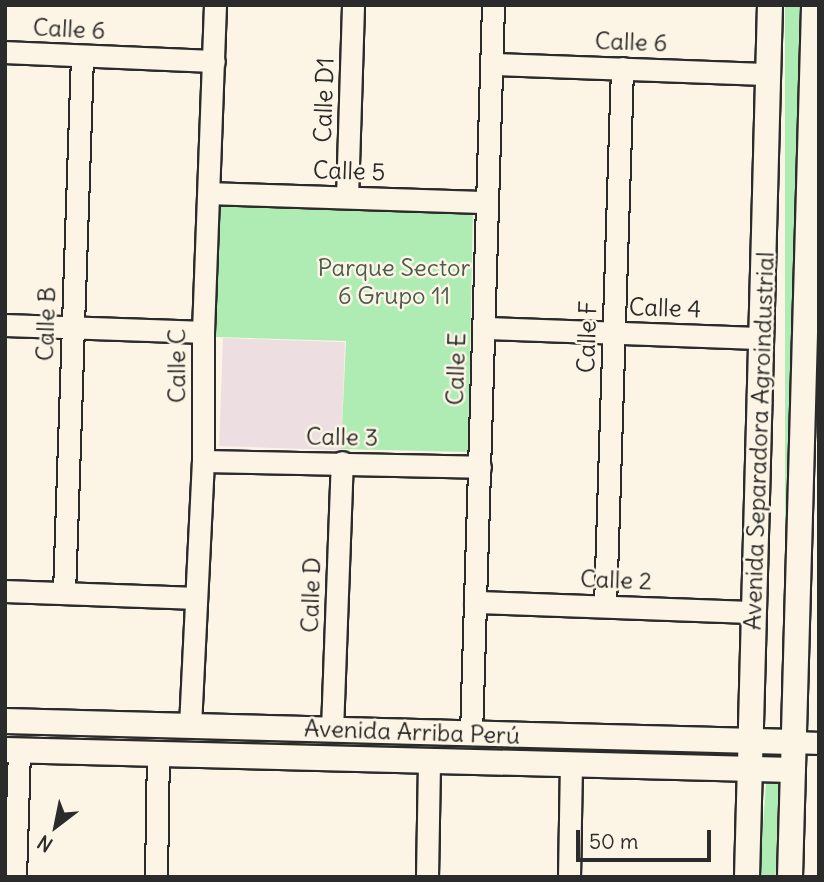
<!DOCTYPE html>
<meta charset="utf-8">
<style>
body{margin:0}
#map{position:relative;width:824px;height:882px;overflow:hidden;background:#fcf5e5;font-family:Delius,sans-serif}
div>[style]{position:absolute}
.built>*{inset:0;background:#ecdee1;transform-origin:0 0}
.green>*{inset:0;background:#afecb3;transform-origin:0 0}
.roads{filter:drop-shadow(2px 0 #2b2b2b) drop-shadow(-2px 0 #2b2b2b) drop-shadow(0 2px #2b2b2b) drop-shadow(0 -2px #2b2b2b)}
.minor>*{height:21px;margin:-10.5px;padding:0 10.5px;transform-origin:10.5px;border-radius:10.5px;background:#fcf5e5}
.tertiary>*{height:24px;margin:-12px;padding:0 12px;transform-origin:12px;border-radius:12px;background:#fcf5e5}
span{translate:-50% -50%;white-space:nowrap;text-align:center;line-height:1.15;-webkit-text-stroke:5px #fcf5e5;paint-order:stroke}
.street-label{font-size:24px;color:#2b2b2b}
.park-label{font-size:24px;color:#4c5b4d}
.frame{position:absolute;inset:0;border:7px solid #2b2b2b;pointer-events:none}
.north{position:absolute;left:21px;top:791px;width:70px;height:70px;-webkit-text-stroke:5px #fcf5e5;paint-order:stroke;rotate:212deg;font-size:19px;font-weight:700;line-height:28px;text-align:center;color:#2b2b2b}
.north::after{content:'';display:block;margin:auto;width:24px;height:32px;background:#2b2b2b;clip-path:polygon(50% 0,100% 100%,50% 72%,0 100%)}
.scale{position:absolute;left:576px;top:830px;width:135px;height:32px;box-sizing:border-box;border:4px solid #2b2b2b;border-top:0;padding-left:9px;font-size:21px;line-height:24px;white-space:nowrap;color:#2b2b2b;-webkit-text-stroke:5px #fcf5e5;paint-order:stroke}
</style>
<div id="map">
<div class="built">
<div style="left:223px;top:338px;width:122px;height:108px;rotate:2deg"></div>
</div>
<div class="green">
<div style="left:785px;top:5px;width:15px;height:710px"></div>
<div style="clip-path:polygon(218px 199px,473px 209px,468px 452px,341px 449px,346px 341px,216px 337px)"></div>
<div style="left:766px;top:783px;width:16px;height:94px;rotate:4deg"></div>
</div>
<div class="roads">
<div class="minor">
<div style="left:5px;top:52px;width:209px;rotate:2.5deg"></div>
<div style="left:492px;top:64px;width:276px;rotate:2.1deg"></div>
<div style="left:209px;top:193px;width:278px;rotate:1.9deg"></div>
<div style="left:347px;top:197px;width:192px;rotate:-88.2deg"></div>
<div style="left:5px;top:325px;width:198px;rotate:2deg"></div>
<div style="left:484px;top:328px;width:277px;rotate:2.1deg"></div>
<div style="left:203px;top:461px;width:277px;rotate:1.2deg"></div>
<div style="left:5px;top:591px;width:189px;rotate:2.1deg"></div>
<div style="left:64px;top:593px;width:537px;rotate:-88.08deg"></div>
<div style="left:475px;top:602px;width:279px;rotate:2.1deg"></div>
<div style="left:605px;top:606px;width:538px;rotate:-88.19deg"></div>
<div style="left:190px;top:726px;width:265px;rotate:-87.2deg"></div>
<div style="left:203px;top:461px;width:129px;rotate:-90deg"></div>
<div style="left:203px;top:332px;width:327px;rotate:-87.9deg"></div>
<div style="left:332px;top:730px;width:268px;rotate:-87.9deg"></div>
<div style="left:471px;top:734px;width:729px;rotate:-88.27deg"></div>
<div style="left:793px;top:742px;width:26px;rotate:2deg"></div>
<div style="left:15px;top:877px;width:127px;rotate:-88.2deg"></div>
<div style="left:156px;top:877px;width:124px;rotate:-89.1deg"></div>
<div style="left:427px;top:877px;width:117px;rotate:-89deg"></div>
<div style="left:569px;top:877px;width:113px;rotate:-89deg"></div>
</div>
<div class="tertiary">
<div style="left:5px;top:721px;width:788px;rotate:1.53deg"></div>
<div style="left:5px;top:750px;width:788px;rotate:1.45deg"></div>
<div style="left:747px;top:877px;width:872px;rotate:-88.49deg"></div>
<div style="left:790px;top:877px;width:872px;rotate:-88.42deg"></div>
</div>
</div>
<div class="street-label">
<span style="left:69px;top:29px;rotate:3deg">Calle 6</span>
<span style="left:631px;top:42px;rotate:2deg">Calle 6</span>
<span style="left:324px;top:100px;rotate:-88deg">Calle D1</span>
<span style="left:349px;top:171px;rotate:2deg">Calle 5</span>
<span style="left:665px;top:308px;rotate:2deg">Calle 4</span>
<span style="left:46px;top:324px;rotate:-88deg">Calle B</span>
<span style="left:587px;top:337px;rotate:-88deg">Calle F</span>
<span style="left:177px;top:366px;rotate:-90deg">Calle C</span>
<span style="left:456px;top:369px;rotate:-88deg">Calle E</span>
<span style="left:342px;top:437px;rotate:1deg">Calle 3</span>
<span style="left:759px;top:441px;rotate:-88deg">Avenida Separadora Agroindustrial</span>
<span style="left:616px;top:580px;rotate:2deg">Calle 2</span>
<span style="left:311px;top:595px;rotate:-88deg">Calle D</span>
<span style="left:412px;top:732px;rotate:2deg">Avenida Arriba Perú</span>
</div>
<div class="park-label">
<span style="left:394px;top:282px">Parque Sector<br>6 Grupo 11</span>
</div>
<div class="frame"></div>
<div class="north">N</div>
<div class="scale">50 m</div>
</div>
